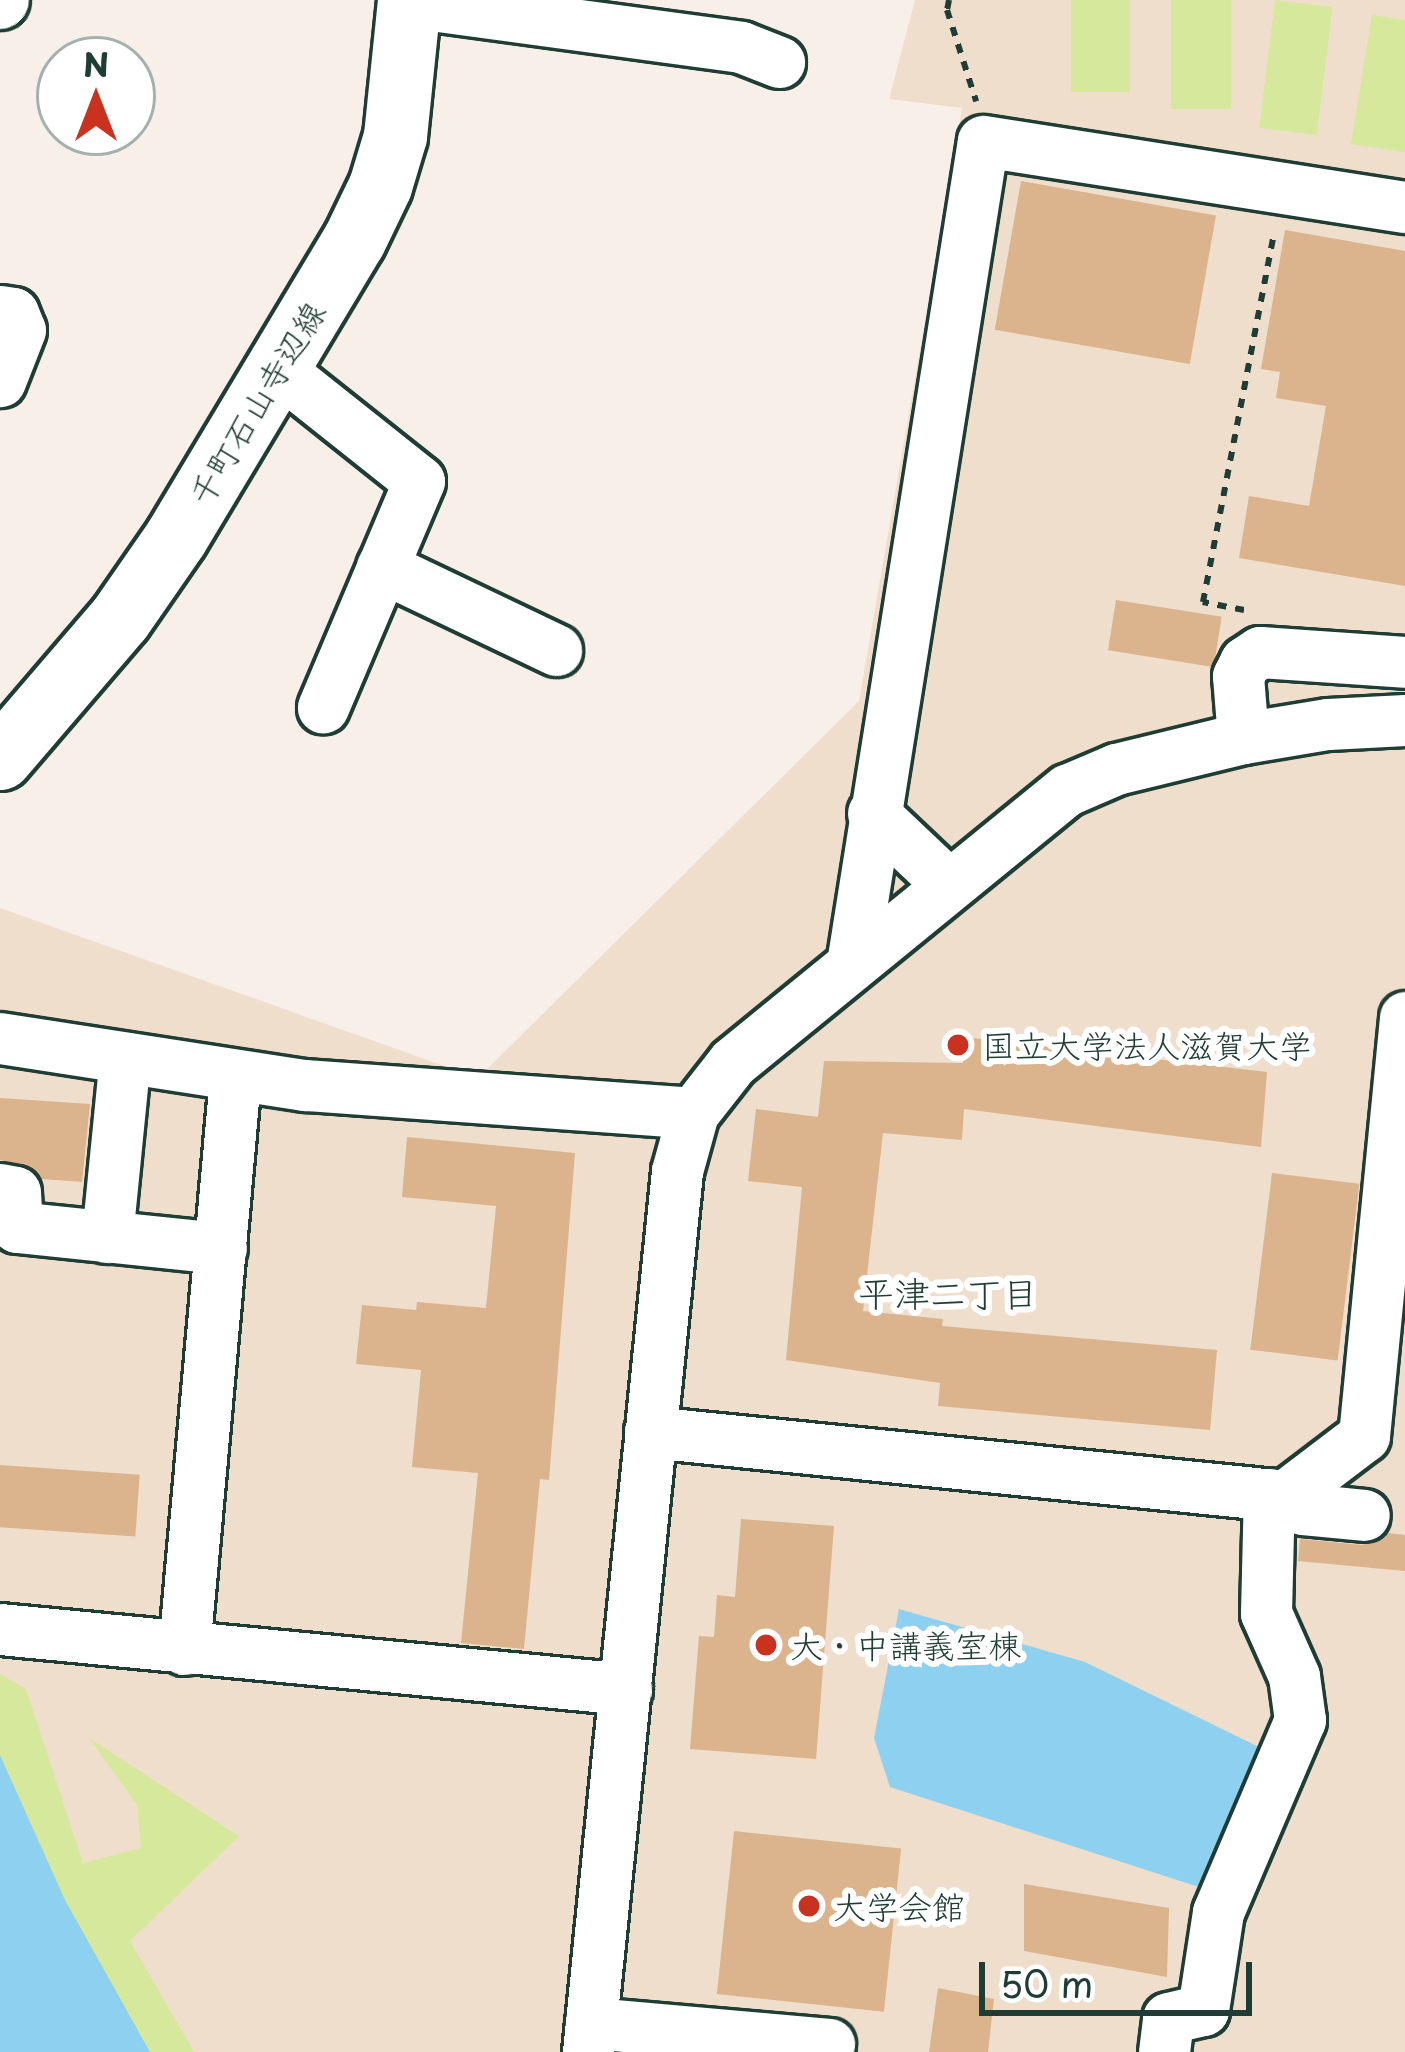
<!DOCTYPE html>
<meta charset="utf-8">
<style>
body{margin:0}
#map{position:relative;width:1405px;height:2052px;overflow:hidden;background:#f8f0e8;font-family:"Playpen Sans","Klee One",sans-serif}
div>[style]{position:absolute}
.built>*{inset:0;background:#efdecc}
.green>*{inset:0;background:#d5e89c;transform-origin:0 0}
.water>*{inset:0;background:#8ed0f0}
.building>*{inset:0;background:#dbb38c;transform-origin:0 0}
.path>*{height:6px;margin-top:-3px;transform-origin:0;background:repeating-linear-gradient(90deg,#1f3d34 0 9px,transparent 0 18px)}
.roads{filter:drop-shadow(3px 0 #1f3d34) drop-shadow(-3px 0 #1f3d34) drop-shadow(0 3px #1f3d34) drop-shadow(0 -3px #1f3d34)}
.minor>*{height:51px;margin:-25.5px;padding:0 25.5px;transform-origin:25.5px;border-radius:25.5px;background:#fff}
.major>*{height:63px;margin:-31.5px;padding:0 31.5px;transform-origin:31.5px;border-radius:31.5px;background:#fff}
.dots>*{width:33px;height:33px;translate:-50% -50%;box-sizing:border-box;border:6px solid #fff;border-radius:50%}
span{translate:-50% -50%;white-space:nowrap;text-align:center;line-height:1.15;-webkit-text-stroke:12px #fff;paint-order:stroke}
.street-label{font-size:33px;color:#1f3d34}
.poi-label{font-size:33px;color:#1f3d34}
.left{translate:0 -50%;text-align:left}
.neighbourhood-label{font-size:36px;color:#1f3d34}
.north{position:absolute;left:36px;top:36px;width:120px;height:120px;box-sizing:border-box;background:#fff;border:3px solid #a5b1ae;border-radius:50%;rotate:0deg;font-size:33px;font-weight:700;line-height:48px;text-align:center;color:#1f3d34}
.north::after{content:'';display:block;margin:auto;width:42px;height:54px;background:#c8321e;clip-path:polygon(50% 0,100% 100%,50% 72%,0 100%)}
.scale{position:absolute;left:979px;top:1962px;width:273px;height:54px;box-sizing:border-box;border:6px solid #1f3d34;border-top:0;padding-left:15px;font-size:36px;line-height:42px;white-space:nowrap;color:#1f3d34;-webkit-text-stroke:9px #fff;paint-order:stroke}
</style>
<div id="map">
<div class="built">
<div style="clip-path:polygon(915px 0,1405px 0,1405px 2052px,0 2052px,0 908px,478px 1078px,859px 701px,962px 108px,889px 99px)"></div>
</div>
<div class="green">
<div style="left:1071px;top:0;width:59px;height:92px"></div>
<div style="left:1171px;top:0;width:60px;height:109px"></div>
<div style="left:1275px;top:0;width:58px;height:129px;rotate:7deg"></div>
<div style="clip-path:polygon(1372px 15px,1405px 20px,1405px 152px,1351px 144px)"></div>
<div style="clip-path:polygon(0 1674px,26px 1689px,83px 1863px,141px 1848px,137px 1805px,89px 1738px,239px 1836px,130px 1941px,194px 2052px,126px 2052px,0 1839px)"></div>
</div>
<div class="water">
<div style="clip-path:polygon(899px 1609px,1085px 1662px,1261px 1748px,1205px 1889px,890px 1787px,874px 1738px)"></div>
<div style="clip-path:polygon(0 1755px,65px 1900px,150px 2052px,0 2052px)"></div>
</div>
<div class="building">
<div style="left:1021px;top:181px;width:198px;height:151px;rotate:10deg"></div>
<div style="clip-path:polygon(1285px 230px,1405px 251px,1405px 586px,1239px 558px,1249px 496px,1309px 506px,1326px 406px,1276px 398px,1280px 372px,1261px 369px)"></div>
<div style="left:1116px;top:600px;width:107px;height:51px;rotate:9deg"></div>
<div style="clip-path:polygon(964px 1037px,1267px 1072px,1261px 1147px,964px 1109px,962px 1140px,883px 1133px,863px 1311px,943px 1319px,942px 1326px,1217px 1350px,1210px 1430px,938px 1406px,940px 1383px,786px 1360px,802px 1187px,748px 1181px,756px 1109px,818px 1117px,824px 1061px,963px 1063px)"></div>
<div style="clip-path:polygon(0 1098px,90px 1104px,82px 1182px,42px 1179px,32px 1167px,0 1160px)"></div>
<div style="clip-path:polygon(407px 1137px,575px 1153px,549px 1480px,540px 1479px,524px 1649px,461px 1643px,478px 1473px,412px 1467px,421px 1370px,356px 1364px,362px 1305px,416px 1310px,417px 1302px,486px 1308px,496px 1206px,402px 1197px)"></div>
<div style="left:1272px;top:1173px;width:88px;height:178px;rotate:7deg"></div>
<div style="left:0;top:1465px;width:140px;height:62px;rotate:4deg"></div>
<div style="clip-path:polygon(741px 1519px,834px 1526px,816px 1759px,690px 1749px,699px 1636px,714px 1637px,717px 1595px,735px 1597px)"></div>
<div style="clip-path:polygon(1388px 1533px,1405px 1535px,1405px 1571px,1298px 1561px,1300px 1539px,1362px 1545px)"></div>
<div style="left:734px;top:1831px;width:168px;height:164px;rotate:6deg"></div>
<div style="clip-path:polygon(1024px 1884px,1169px 1908px,1167px 1977px,1024px 1951px)"></div>
<div style="clip-path:polygon(938px 1988px,994px 1999px,988px 2052px,929px 2052px)"></div>
</div>
<div class="path">
<div style="left:949px;top:0;width:10px;rotate:101deg"></div>
<div style="left:947px;top:10px;width:96px;rotate:72.3deg"></div>
<div style="left:1244px;top:610px;width:42px;rotate:-169deg"></div>
<div style="left:1203px;top:602px;width:377px;rotate:-79.1deg"></div>
</div>
<div class="roads">
<div class="minor">
<div style="left:409px;top:2px;width:335px;rotate:7.7deg"></div>
<div style="left:741px;top:47px;width:41px;rotate:21.5deg"></div>
<div style="left:0;top:3px;width:4px;rotate:-45deg"></div>
<div style="left:0;top:311px;width:13px;rotate:9deg"></div>
<div style="left:13px;top:313px;width:18px;rotate:68deg"></div>
<div style="left:20px;top:330px;width:55px;rotate:111.4deg"></div>
<div style="left:278px;top:369px;width:180px;rotate:38.5deg"></div>
<div style="left:419px;top:481px;width:246px;rotate:113deg"></div>
<div style="left:382px;top:567px;width:193px;rotate:25.5deg"></div>
<div style="left:1243px;top:738px;width:62px;rotate:-94.6deg"></div>
<div style="left:1238px;top:676px;width:16px;rotate:-63deg"></div>
<div style="left:1245px;top:662px;width:18px;rotate:-34deg"></div>
<div style="left:1260px;top:652px;width:145px;rotate:3.9deg"></div>
<div style="left:873px;top:813px;width:103px;rotate:43.4deg"></div>
<div style="left:852px;top:964px;width:833px;rotate:-80.96deg"></div>
<div style="left:983px;top:141px;width:427px;rotate:8.9deg"></div>
<div style="left:0;top:1038px;width:309px;rotate:8.8deg"></div>
<div style="left:305px;top:1085px;width:389px;rotate:4.1deg"></div>
<div style="left:0;top:1189px;width:15px;rotate:11deg"></div>
<div style="left:15px;top:1192px;width:35px;rotate:87deg"></div>
<div style="left:17px;top:1227px;width:205px;rotate:5.9deg"></div>
<div style="left:107px;top:1237px;width:180px;rotate:-84.3deg"></div>
<div style="left:650px;top:1432px;width:638px;rotate:5.76deg"></div>
<div style="left:1285px;top:1496px;width:22px;rotate:36deg"></div>
<div style="left:1303px;top:1509px;width:61px;rotate:5.6deg"></div>
<div style="left:1285px;top:1496px;width:99px;rotate:-37.2deg"></div>
<div style="left:1364px;top:1436px;width:421px;rotate:-84.4deg"></div>
<div style="left:0;top:1629px;width:629px;rotate:5.47deg"></div>
<div style="left:184px;top:1649px;width:574px;rotate:-84.9deg"></div>
<div style="left:591px;top:2023px;width:239px;rotate:5deg"></div>
<div style="left:588px;top:2052px;width:885px;rotate:-84.23deg"></div>
<div style="left:677px;top:1171px;width:60px;rotate:-74.6deg"></div>
<div style="left:693px;top:1113px;width:65px;rotate:-51.9deg"></div>
<div style="left:733px;top:1062px;width:431px;rotate:-39.2deg"></div>
<div style="left:1067px;top:790px;width:53px;rotate:-23.2deg"></div>
<div style="left:1116px;top:769px;width:131px;rotate:-13.7deg"></div>
<div style="left:1243px;top:738px;width:86px;rotate:-9.4deg"></div>
<div style="left:1328px;top:724px;width:77px;rotate:-3deg"></div>
<div style="left:1164px;top:2052px;width:34px;rotate:-83deg"></div>
<div style="left:1168px;top:2018px;width:36px;rotate:-13deg"></div>
<div style="left:1203px;top:2010px;width:99px;rotate:-81.3deg"></div>
<div style="left:1218px;top:1912px;width:209px;rotate:-66.9deg"></div>
<div style="left:1300px;top:1720px;width:44px;rotate:-97.8deg"></div>
<div style="left:1294px;top:1676px;width:69px;rotate:-114deg"></div>
<div style="left:1266px;top:1613px;width:119px;rotate:-88.6deg"></div>
</div>
<div class="major">
<div style="left:0;top:758px;width:184px;rotate:-49.4deg"></div>
<div style="left:120px;top:618px;width:98px;rotate:-55.3deg"></div>
<div style="left:176px;top:537px;width:346px;rotate:-59.1deg"></div>
<div style="left:354px;top:240px;width:60px;rotate:-64.3deg"></div>
<div style="left:380px;top:186px;width:52px;rotate:-73.3deg"></div>
<div style="left:395px;top:136px;width:137px;rotate:-84.1deg"></div>
</div>
</div>
<div class="dots">
<div style="left:958px;top:1045px;background:#c8321e"></div>
<div style="left:766px;top:1645px;background:#c8321e"></div>
<div style="left:809px;top:1906px;background:#c8321e"></div>
</div>
<div class="street-label">
<span style="left:256px;top:403px;rotate:-59deg">千町石山寺辺線</span>
</div>
<div class="poi-label">
<span class="left" style="left:982px;top:1045px">国立大学法人滋賀大学</span>
<span class="left" style="left:790px;top:1645px">大・中講義室棟</span>
<span class="left" style="left:833px;top:1906px">大学会館</span>
</div>
<div class="neighbourhood-label">
<span style="left:948px;top:1293px">平津二丁目</span>
</div>
<div class="north">N</div>
<div class="scale">50 m</div>
</div>
